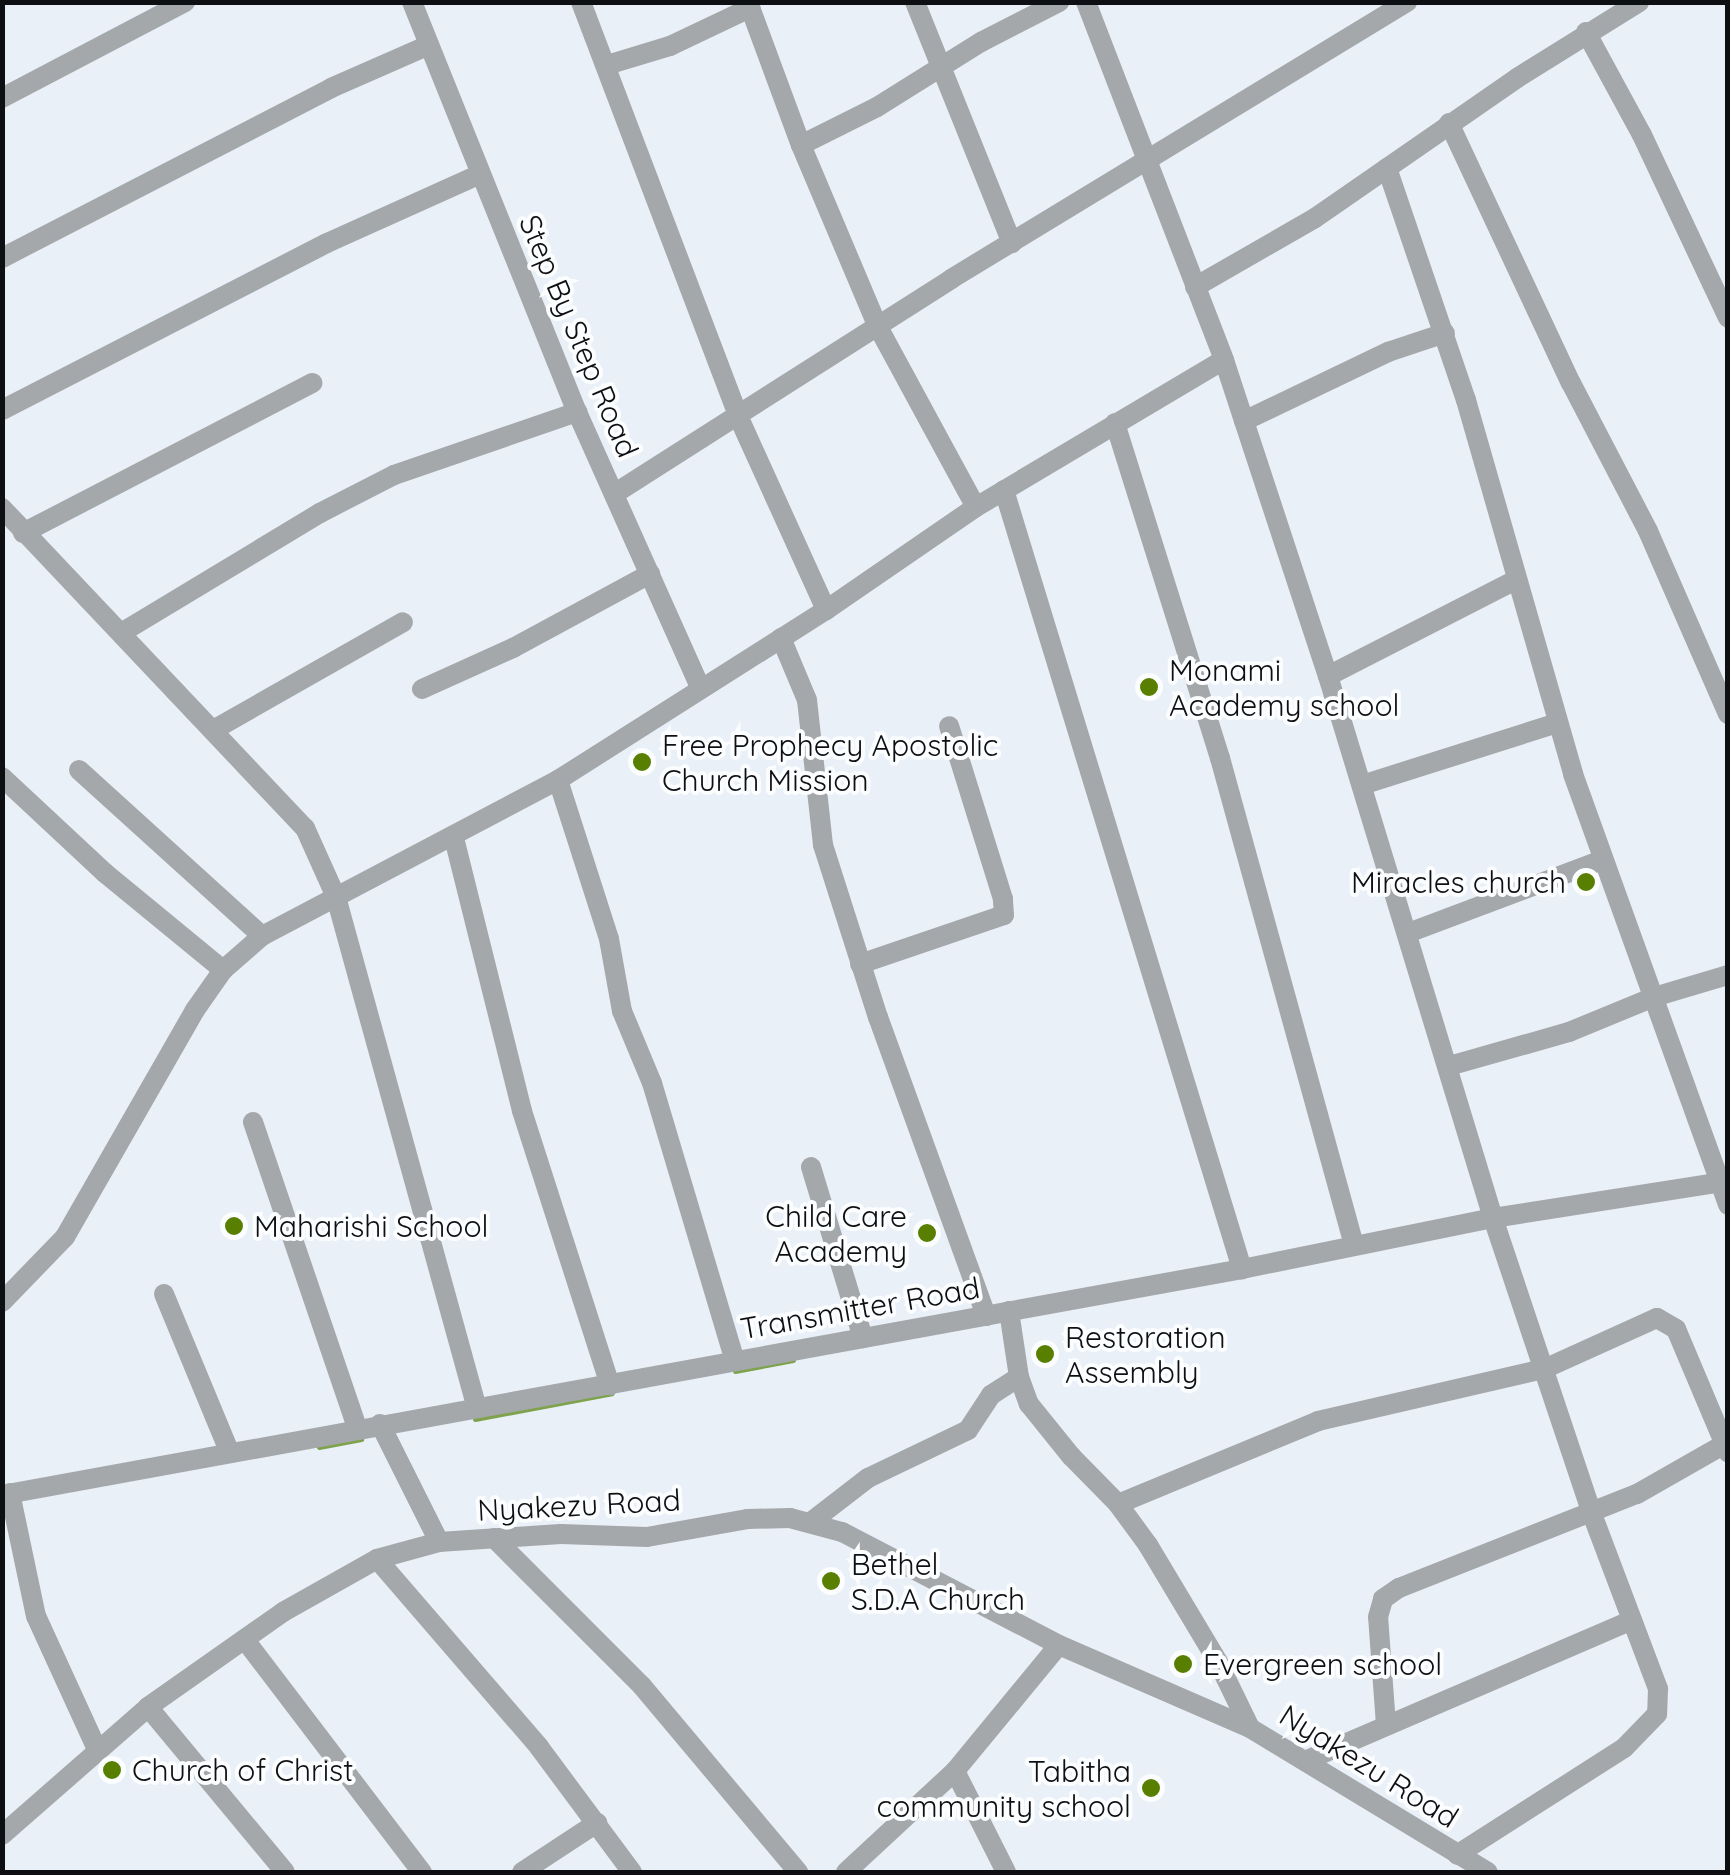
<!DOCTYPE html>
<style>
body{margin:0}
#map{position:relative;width:1730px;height:1875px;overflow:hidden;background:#e9f0f8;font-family:Quicksand,sans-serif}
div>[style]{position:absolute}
.stream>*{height:5px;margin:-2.5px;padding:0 2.5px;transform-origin:2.5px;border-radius:2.5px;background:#7fa24d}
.minor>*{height:20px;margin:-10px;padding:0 10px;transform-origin:10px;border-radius:10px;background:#a5a8ab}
.dots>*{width:28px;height:28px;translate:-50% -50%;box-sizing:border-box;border:5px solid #fbfdfe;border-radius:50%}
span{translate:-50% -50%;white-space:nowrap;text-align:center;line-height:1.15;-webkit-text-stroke:8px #fbfdfe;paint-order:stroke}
.street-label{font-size:30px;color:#0d0f12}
.poi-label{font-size:30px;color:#0d0f12}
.left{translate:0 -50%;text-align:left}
.right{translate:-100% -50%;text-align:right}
.frame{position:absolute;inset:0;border:5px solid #0d0f12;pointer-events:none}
</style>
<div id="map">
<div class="stream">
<div style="left:735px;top:1371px;width:59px;rotate:-10.7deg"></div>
<div style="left:475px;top:1419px;width:139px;rotate:-10.7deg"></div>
<div style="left:319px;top:1447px;width:43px;rotate:-10.8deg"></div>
</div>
<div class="minor">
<div style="left:412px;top:2px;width:442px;rotate:68.1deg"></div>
<div style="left:577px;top:412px;width:303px;rotate:65.9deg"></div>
<div style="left:581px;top:2px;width:445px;rotate:69.2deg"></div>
<div style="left:739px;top:418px;width:211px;rotate:65.6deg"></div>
<div style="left:748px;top:2px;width:153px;rotate:69.7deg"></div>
<div style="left:801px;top:145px;width:195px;rotate:67.1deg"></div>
<div style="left:877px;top:325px;width:207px;rotate:61.5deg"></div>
<div style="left:915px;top:2px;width:260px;rotate:68.1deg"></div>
<div style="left:1086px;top:2px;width:384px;rotate:68.9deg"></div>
<div style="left:1224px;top:360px;width:333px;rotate:71.8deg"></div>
<div style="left:1328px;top:676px;width:567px;rotate:73.07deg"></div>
<div style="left:1493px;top:1218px;width:312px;rotate:71.5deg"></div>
<div style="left:1592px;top:1514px;width:187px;rotate:69.3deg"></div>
<div style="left:1658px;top:1689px;width:25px;rotate:92deg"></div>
<div style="left:1657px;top:1714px;width:47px;rotate:134.1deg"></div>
<div style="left:1624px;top:1748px;width:198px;rotate:147.4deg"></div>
<div style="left:1586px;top:32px;width:117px;rotate:61.5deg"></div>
<div style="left:1642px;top:135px;width:202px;rotate:64.8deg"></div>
<div style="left:607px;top:65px;width:66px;rotate:-16.8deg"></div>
<div style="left:670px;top:46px;width:89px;rotate:-25.4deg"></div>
<div style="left:2px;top:98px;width:207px;rotate:-27.7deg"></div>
<div style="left:1449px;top:123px;width:287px;rotate:64.9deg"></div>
<div style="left:1571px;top:383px;width:167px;rotate:62.5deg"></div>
<div style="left:1648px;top:531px;width:200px;rotate:66.4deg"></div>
<div style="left:801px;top:145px;width:85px;rotate:-26.6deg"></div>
<div style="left:877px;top:107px;width:123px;rotate:-32deg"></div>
<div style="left:981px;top:42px;width:88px;rotate:-27.1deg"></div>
<div style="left:1387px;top:168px;width:245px;rotate:71.2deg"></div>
<div style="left:1466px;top:400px;width:389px;rotate:74deg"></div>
<div style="left:1573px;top:774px;width:458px;rotate:70.2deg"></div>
<div style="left:2px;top:258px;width:370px;rotate:-27.3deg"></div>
<div style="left:331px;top:88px;width:107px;rotate:-23.7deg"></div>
<div style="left:1195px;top:287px;width:138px;rotate:-29.9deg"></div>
<div style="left:1315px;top:218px;width:246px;rotate:-34.7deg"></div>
<div style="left:1517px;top:78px;width:144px;rotate:-31.9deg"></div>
<div style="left:2px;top:410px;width:365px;rotate:-27.2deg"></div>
<div style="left:327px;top:243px;width:166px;rotate:-24.2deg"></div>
<div style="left:1244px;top:421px;width:160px;rotate:-25.6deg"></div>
<div style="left:1388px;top:352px;width:60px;rotate:-18.4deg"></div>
<div style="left:1115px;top:423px;width:351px;rotate:72.6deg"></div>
<div style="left:1220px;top:758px;width:505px;rotate:74.62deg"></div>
<div style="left:1004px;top:490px;width:815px;rotate:73.01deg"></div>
<div style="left:614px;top:494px;width:400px;rotate:-32.5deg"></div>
<div style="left:951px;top:279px;width:534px;rotate:-31.28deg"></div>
<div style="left:2px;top:508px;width:441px;rotate:46.6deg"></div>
<div style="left:305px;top:828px;width:76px;rotate:65.8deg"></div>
<div style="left:336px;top:897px;width:527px;rotate:74.59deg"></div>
<div style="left:23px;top:533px;width:326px;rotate:-27.4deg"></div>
<div style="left:121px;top:633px;width:232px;rotate:-31.1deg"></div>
<div style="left:320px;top:513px;width:83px;rotate:-27.2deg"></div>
<div style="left:394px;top:475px;width:194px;rotate:-19deg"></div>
<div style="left:781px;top:638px;width:67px;rotate:67.2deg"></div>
<div style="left:807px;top:700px;width:146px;rotate:83.7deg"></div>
<div style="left:823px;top:845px;width:181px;rotate:72.3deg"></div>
<div style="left:878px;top:1017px;width:318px;rotate:70.1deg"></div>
<div style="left:1328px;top:676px;width:211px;rotate:-27.1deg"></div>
<div style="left:422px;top:689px;width:100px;rotate:-24.3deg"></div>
<div style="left:513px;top:648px;width:156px;rotate:-28.4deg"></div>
<div style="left:215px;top:729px;width:216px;rotate:-29.6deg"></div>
<div style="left:79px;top:770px;width:247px;rotate:42.2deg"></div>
<div style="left:2px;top:777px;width:141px;rotate:43deg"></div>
<div style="left:105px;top:873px;width:153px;rotate:39.4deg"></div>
<div style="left:558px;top:780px;width:167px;rotate:72.2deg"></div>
<div style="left:609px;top:939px;width:73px;rotate:79.8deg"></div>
<div style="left:622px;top:1011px;width:78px;rotate:67.4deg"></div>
<div style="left:652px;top:1083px;width:290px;rotate:73.4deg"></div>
<div style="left:1362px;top:785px;width:205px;rotate:-17.6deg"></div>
<div style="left:454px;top:838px;width:281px;rotate:76deg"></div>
<div style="left:522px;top:1111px;width:288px;rotate:72.2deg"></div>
<div style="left:1408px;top:933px;width:207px;rotate:-20.6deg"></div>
<div style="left:860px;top:964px;width:152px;rotate:-18.8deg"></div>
<div style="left:1004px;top:915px;width:16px;rotate:-94deg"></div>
<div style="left:1003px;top:899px;width:181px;rotate:-107.3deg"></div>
<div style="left:1449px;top:1066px;width:125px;rotate:-15.8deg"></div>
<div style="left:1569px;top:1032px;width:92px;rotate:-22.4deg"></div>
<div style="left:1654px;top:997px;width:77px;rotate:-16.6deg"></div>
<div style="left:253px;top:1122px;width:323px;rotate:71.2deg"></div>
<div style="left:811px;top:1167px;width:179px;rotate:73.1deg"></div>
<div style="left:164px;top:1294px;width:172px;rotate:67.5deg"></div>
<div style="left:2px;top:1302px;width:91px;rotate:-45.9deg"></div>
<div style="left:65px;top:1237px;width:262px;rotate:-60.2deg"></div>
<div style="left:195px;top:1010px;width:49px;rotate:-55deg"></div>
<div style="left:223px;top:970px;width:52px;rotate:-41.1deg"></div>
<div style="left:262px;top:936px;width:335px;rotate:-27.8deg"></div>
<div style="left:558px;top:780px;width:317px;rotate:-32.4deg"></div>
<div style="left:826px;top:610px;width:182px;rotate:-34.5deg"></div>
<div style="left:976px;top:507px;width:288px;rotate:-30.7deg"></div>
<div style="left:1009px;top:1311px;width:67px;rotate:81.4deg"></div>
<div style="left:1019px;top:1377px;width:29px;rotate:70deg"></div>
<div style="left:1029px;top:1404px;width:67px;rotate:51.1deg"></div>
<div style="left:1071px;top:1456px;width:67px;rotate:45.6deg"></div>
<div style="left:1118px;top:1504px;width:51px;rotate:53.8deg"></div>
<div style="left:1148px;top:1545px;width:136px;rotate:59.1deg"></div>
<div style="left:1218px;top:1662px;width:73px;rotate:64.1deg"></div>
<div style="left:380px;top:1424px;width:132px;rotate:63.4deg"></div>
<div style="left:10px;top:1493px;width:126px;rotate:78.1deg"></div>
<div style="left:36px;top:1616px;width:146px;rotate:65.4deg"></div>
<div style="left:2px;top:1495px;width:1260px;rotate:-10.33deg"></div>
<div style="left:1242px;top:1269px;width:256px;rotate:-11.5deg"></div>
<div style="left:1493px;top:1218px;width:238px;rotate:-8.9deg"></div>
<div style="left:1118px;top:1504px;width:217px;rotate:-22.5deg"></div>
<div style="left:1318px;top:1421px;width:232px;rotate:-13deg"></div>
<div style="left:1544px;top:1369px;width:124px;rotate:-24.3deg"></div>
<div style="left:1657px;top:1318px;width:22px;rotate:30deg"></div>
<div style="left:1676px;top:1329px;width:134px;rotate:67.1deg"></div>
<div style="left:811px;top:1522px;width:72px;rotate:-37.7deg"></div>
<div style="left:868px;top:1478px;width:111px;rotate:-25.6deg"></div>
<div style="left:968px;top:1430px;width:42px;rotate:-56.7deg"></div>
<div style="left:991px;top:1395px;width:33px;rotate:-33deg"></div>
<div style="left:494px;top:1538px;width:209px;rotate:45deg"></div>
<div style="left:642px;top:1686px;width:243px;rotate:50deg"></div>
<div style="left:377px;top:1559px;width:248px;rotate:49.2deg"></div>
<div style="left:539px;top:1747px;width:156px;rotate:53.4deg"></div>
<div style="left:245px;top:1640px;width:292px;rotate:52.7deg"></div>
<div style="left:148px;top:1707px;width:214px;rotate:50.3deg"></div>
<div style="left:1386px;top:1725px;width:108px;rotate:-94.2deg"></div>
<div style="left:1378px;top:1617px;width:19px;rotate:-74deg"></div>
<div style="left:1383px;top:1599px;width:19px;rotate:-35deg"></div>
<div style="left:1399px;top:1588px;width:256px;rotate:-21.6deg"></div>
<div style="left:1637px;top:1494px;width:105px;rotate:-29.7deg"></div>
<div style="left:1305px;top:1761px;width:356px;rotate:-23.3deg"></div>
<div style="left:955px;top:1771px;width:113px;rotate:63.2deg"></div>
<div style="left:2px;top:1835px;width:194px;rotate:-41.2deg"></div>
<div style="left:148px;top:1707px;width:165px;rotate:-35.1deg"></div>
<div style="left:283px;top:1612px;width:108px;rotate:-29.4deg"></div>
<div style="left:377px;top:1559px;width:64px;rotate:-15.3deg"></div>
<div style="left:439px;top:1542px;width:122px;rotate:-3.8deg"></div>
<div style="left:561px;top:1534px;width:86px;rotate:2deg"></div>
<div style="left:647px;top:1537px;width:103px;rotate:-10.1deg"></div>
<div style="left:748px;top:1519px;width:42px;rotate:-1.4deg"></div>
<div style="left:790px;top:1518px;width:54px;rotate:15.1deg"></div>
<div style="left:842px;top:1532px;width:245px;rotate:27.5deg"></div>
<div style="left:1059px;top:1645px;width:208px;rotate:23.5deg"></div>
<div style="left:1250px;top:1728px;width:278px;rotate:31.2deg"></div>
<div style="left:522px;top:1872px;width:90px;rotate:-33.2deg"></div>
<div style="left:846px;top:1872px;width:149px;rotate:-42.8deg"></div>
<div style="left:955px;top:1771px;width:163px;rotate:-50.5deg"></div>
</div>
<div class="dots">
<div style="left:1149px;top:687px;background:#587f00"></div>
<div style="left:642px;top:762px;background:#587f00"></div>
<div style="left:1586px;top:882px;background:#587f00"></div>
<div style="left:234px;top:1226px;background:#587f00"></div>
<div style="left:927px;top:1233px;background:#587f00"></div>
<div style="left:1045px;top:1354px;background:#587f00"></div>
<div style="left:831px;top:1581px;background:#587f00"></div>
<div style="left:1183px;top:1664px;background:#587f00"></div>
<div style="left:112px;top:1770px;background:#587f00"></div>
<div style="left:1151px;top:1788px;background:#587f00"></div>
</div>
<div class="street-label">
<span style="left:579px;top:336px;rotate:67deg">Step By Step Road</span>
<span style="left:860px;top:1308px;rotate:-10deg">Transmitter Road</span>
<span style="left:579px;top:1505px;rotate:-3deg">Nyakezu Road</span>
<span style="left:1369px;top:1766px;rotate:32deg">Nyakezu Road</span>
</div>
<div class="poi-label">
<span class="left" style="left:1169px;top:687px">Monami<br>Academy school</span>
<span class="left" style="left:662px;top:762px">Free Prophecy Apostolic<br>Church Mission</span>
<span class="right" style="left:1566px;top:882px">Miracles church</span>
<span class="right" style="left:907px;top:1233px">Child Care<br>Academy</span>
<span class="left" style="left:254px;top:1226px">Maharishi School</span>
<span class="left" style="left:1065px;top:1354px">Restoration<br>Assembly</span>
<span class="left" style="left:851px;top:1581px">Bethel<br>S.D.A Church</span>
<span class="left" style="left:1203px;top:1664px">Evergreen school</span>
<span class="left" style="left:132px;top:1770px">Church of Christ</span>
<span class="right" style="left:1131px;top:1788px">Tabitha<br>community school</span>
</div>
<div class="frame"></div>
</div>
